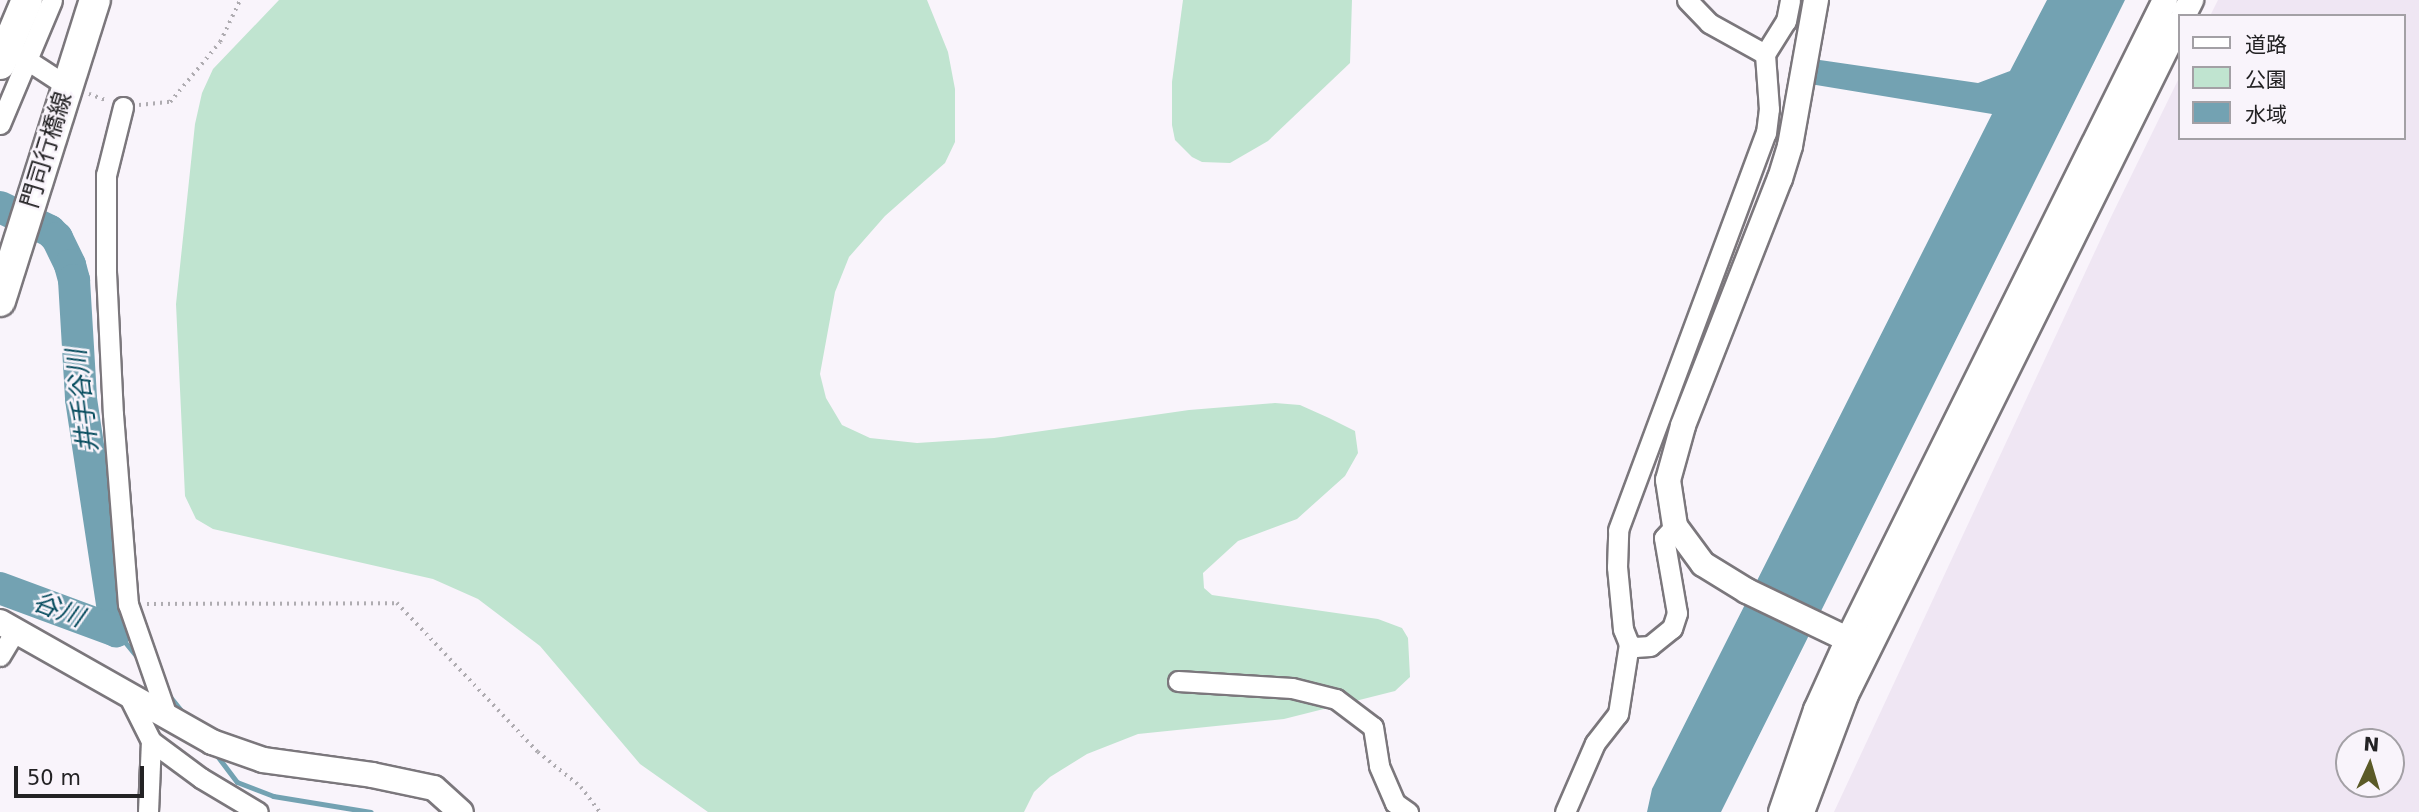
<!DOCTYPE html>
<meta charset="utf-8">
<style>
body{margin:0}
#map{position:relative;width:2419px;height:812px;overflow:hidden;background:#f9f4fb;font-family:"DejaVu Sans","Noto Sans JP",sans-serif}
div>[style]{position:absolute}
.built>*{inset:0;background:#efe6f3}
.green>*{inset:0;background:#c0e4d0}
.water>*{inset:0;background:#73a2b2}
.stream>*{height:5px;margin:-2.5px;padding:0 2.5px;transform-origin:2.5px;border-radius:2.5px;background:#73a2b2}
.river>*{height:32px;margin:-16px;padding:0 16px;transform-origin:16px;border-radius:16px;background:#73a2b2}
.path>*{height:3.5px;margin-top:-1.75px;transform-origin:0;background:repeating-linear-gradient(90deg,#afacb1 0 2px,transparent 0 7px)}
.roads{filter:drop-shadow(2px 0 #7b777c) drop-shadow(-2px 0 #7b777c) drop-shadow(0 2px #7b777c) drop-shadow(0 -2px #7b777c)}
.minor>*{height:19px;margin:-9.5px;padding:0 9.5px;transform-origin:9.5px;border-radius:9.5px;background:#fff}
.tertiary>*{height:24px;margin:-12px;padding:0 12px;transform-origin:12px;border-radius:12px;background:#fff}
.primary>*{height:30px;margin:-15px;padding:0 15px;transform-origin:15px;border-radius:15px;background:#fff}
span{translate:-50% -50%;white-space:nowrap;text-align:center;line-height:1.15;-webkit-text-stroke:5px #f9f4fb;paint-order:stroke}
.street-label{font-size:24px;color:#232224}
.water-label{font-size:26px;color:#074c5e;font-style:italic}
.legend{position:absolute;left:2178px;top:14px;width:228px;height:126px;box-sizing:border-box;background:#f9f4fb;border:2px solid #a3a0a5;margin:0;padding:9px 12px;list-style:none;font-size:21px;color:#232224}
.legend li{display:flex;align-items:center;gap:14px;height:35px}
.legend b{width:35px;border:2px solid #a3a0a5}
.north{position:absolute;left:2335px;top:728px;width:70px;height:70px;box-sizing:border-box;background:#f9f4fb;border:2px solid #a3a0a5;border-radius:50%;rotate:4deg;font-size:19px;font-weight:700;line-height:28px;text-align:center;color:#232224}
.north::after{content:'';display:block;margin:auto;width:24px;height:32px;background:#5b5a27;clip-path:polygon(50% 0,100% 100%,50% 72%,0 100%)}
.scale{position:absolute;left:14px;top:766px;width:130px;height:32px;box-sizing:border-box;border:4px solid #232224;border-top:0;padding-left:9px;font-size:21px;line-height:24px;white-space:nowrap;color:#232224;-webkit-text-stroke:5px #f9f4fb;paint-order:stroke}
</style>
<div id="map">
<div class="built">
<div style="clip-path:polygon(evenodd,2218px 0,2419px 0,2419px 812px,1834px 812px,2111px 217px,2179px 78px,2179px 138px,2403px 138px,2403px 16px,2210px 16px,2218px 0,2349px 742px,2391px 742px,2391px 784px,2349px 784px,2349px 742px)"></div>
</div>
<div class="green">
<div style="clip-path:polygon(279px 0,927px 0,948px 52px,955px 89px,955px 142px,945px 163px,885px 216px,849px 257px,835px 292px,820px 374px,826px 398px,842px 425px,870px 438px,917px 443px,994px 438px,1189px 410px,1275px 403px,1300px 405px,1329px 418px,1355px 431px,1358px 453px,1345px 476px,1297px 519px,1238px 541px,1203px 573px,1204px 588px,1212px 595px,1378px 619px,1402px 628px,1408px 638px,1410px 677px,1395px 691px,1284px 719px,1138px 734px,1087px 754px,1050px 777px,1034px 792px,1024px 812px,708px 812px,640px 764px,540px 646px,478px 599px,433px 579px,213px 529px,196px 519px,185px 496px,176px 304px,195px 124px,202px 93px,213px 69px)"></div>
<div style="clip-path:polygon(1183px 0,1352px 0,1350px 63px,1268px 141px,1230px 163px,1202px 162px,1192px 157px,1175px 140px,1172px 125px,1172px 82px)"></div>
</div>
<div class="water">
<div style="clip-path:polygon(2047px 0,2125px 0,1721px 812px,1647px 812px,1652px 789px,1992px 114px,1810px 84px,1813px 59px,1978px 83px,2010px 71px)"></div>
</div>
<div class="stream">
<div style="left:116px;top:631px;width:38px;rotate:51deg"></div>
<div style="left:167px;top:693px;width:28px;rotate:51deg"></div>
<div style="left:215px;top:753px;width:36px;rotate:53deg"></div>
<div style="left:237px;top:782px;width:39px;rotate:21deg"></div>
<div style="left:273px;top:796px;width:99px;rotate:9.3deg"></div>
</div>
<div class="river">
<div style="left:0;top:207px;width:55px;rotate:25.6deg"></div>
<div style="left:50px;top:231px;width:10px;rotate:45deg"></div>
<div style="left:57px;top:238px;width:30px;rotate:64deg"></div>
<div style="left:70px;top:265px;width:16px;rotate:75deg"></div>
<div style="left:74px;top:280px;width:119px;rotate:86.6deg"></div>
<div style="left:81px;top:399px;width:235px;rotate:81.4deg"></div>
<div style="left:116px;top:631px;width:124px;rotate:-159.7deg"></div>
</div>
<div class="path">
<div style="left:89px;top:94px;width:20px;rotate:20deg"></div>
<div style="left:139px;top:105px;width:31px;rotate:-6deg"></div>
<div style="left:170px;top:102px;width:78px;rotate:-50.2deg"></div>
<div style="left:220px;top:42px;width:47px;rotate:-64.5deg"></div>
<div style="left:147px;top:604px;width:250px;rotate:-0.2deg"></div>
<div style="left:397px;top:603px;width:205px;rotate:46.6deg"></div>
<div style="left:538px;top:752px;width:55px;rotate:39.1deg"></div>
<div style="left:581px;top:787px;width:31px;rotate:53deg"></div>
</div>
<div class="roads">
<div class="minor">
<div style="left:1687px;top:0;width:32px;rotate:46deg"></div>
<div style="left:1709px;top:23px;width:64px;rotate:29deg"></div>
<div style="left:18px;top:54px;width:59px;rotate:33.1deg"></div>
<div style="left:123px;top:107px;width:70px;rotate:104deg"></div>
<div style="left:106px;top:175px;width:97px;rotate:90deg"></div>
<div style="left:106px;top:272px;width:142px;rotate:87.2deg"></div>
<div style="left:113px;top:414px;width:191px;rotate:85.5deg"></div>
<div style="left:128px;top:604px;width:119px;rotate:70.8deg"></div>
<div style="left:0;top:124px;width:134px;rotate:-67.2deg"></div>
<div style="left:1675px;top:526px;width:16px;rotate:133deg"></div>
<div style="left:1664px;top:538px;width:76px;rotate:80.2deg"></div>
<div style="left:1677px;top:613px;width:16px;rotate:108deg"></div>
<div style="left:1672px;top:628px;width:28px;rotate:141deg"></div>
<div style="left:1650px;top:646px;width:15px;rotate:176deg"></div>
<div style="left:1635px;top:647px;width:7px;rotate:-153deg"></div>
<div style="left:1629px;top:644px;width:16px;rotate:-112deg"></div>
<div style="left:1623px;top:629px;width:62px;rotate:-95.5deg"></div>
<div style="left:1617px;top:567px;width:37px;rotate:-88deg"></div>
<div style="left:1618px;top:530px;width:424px;rotate:-69.6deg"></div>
<div style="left:1766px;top:133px;width:24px;rotate:-83deg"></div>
<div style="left:1769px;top:109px;width:55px;rotate:-94.2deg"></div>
<div style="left:1765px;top:54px;width:39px;rotate:-58deg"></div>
<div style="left:1786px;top:21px;width:21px;rotate:-79deg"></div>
<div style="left:0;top:656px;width:29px;rotate:-59deg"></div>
<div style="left:1178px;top:681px;width:114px;rotate:3.5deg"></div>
<div style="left:1292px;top:688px;width:45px;rotate:14deg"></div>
<div style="left:1336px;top:699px;width:46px;rotate:37.1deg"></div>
<div style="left:1373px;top:727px;width:39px;rotate:81deg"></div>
<div style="left:1379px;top:766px;width:40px;rotate:66.6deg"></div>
<div style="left:1395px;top:803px;width:16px;rotate:35deg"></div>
<div style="left:128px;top:695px;width:51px;rotate:63.4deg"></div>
<div style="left:151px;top:741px;width:62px;rotate:36.5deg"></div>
<div style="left:201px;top:778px;width:66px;rotate:30.8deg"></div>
<div style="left:148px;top:812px;width:71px;rotate:-87.6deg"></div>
<div style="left:1565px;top:812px;width:75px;rotate:-66.5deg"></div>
<div style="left:1595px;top:743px;width:37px;rotate:-52deg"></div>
<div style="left:1618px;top:714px;width:71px;rotate:-81.1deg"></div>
</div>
<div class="tertiary">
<div style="left:1816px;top:0;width:148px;rotate:100.1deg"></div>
<div style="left:1790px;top:146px;width:34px;rotate:107deg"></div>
<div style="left:1780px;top:178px;width:266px;rotate:111.4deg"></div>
<div style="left:1683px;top:426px;width:56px;rotate:105.5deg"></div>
<div style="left:1668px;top:480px;width:47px;rotate:81.3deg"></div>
<div style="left:1675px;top:526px;width:47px;rotate:53.6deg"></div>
<div style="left:1703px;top:564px;width:52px;rotate:31.5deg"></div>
<div style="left:1747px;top:591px;width:127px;rotate:25.6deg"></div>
<div style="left:2183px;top:16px;width:18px;rotate:-63deg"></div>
<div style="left:0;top:622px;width:244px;rotate:29.5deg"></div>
<div style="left:212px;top:742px;width:54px;rotate:19.4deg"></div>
<div style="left:263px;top:760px;width:110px;rotate:7.8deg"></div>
<div style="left:372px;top:775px;width:63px;rotate:11.8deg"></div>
<div style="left:434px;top:788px;width:36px;rotate:42deg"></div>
<div style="left:1781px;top:812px;width:108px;rotate:-71.1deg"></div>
<div style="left:1816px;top:710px;width:78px;rotate:-65.7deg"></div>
<div style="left:1848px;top:639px;width:713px;rotate:-63.61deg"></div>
<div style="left:1802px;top:812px;width:125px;rotate:-69.4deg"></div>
<div style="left:1846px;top:695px;width:750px;rotate:-63.64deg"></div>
</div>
<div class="primary">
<div style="left:0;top:64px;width:69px;rotate:-67.1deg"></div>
<div style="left:0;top:301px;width:316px;rotate:-72.5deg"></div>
</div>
</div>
<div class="street-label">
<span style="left:47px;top:150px;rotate:-73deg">門司行橋線</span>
</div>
<div class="water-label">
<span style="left:83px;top:401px;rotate:-97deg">井手谷川</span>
<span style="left:58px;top:610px;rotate:21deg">谷川</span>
</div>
<ul class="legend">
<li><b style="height:9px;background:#fff"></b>道路</li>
<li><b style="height:19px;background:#c0e4d0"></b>公園</li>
<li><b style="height:19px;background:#73a2b2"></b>水域</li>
</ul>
<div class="north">N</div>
<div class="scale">50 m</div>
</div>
